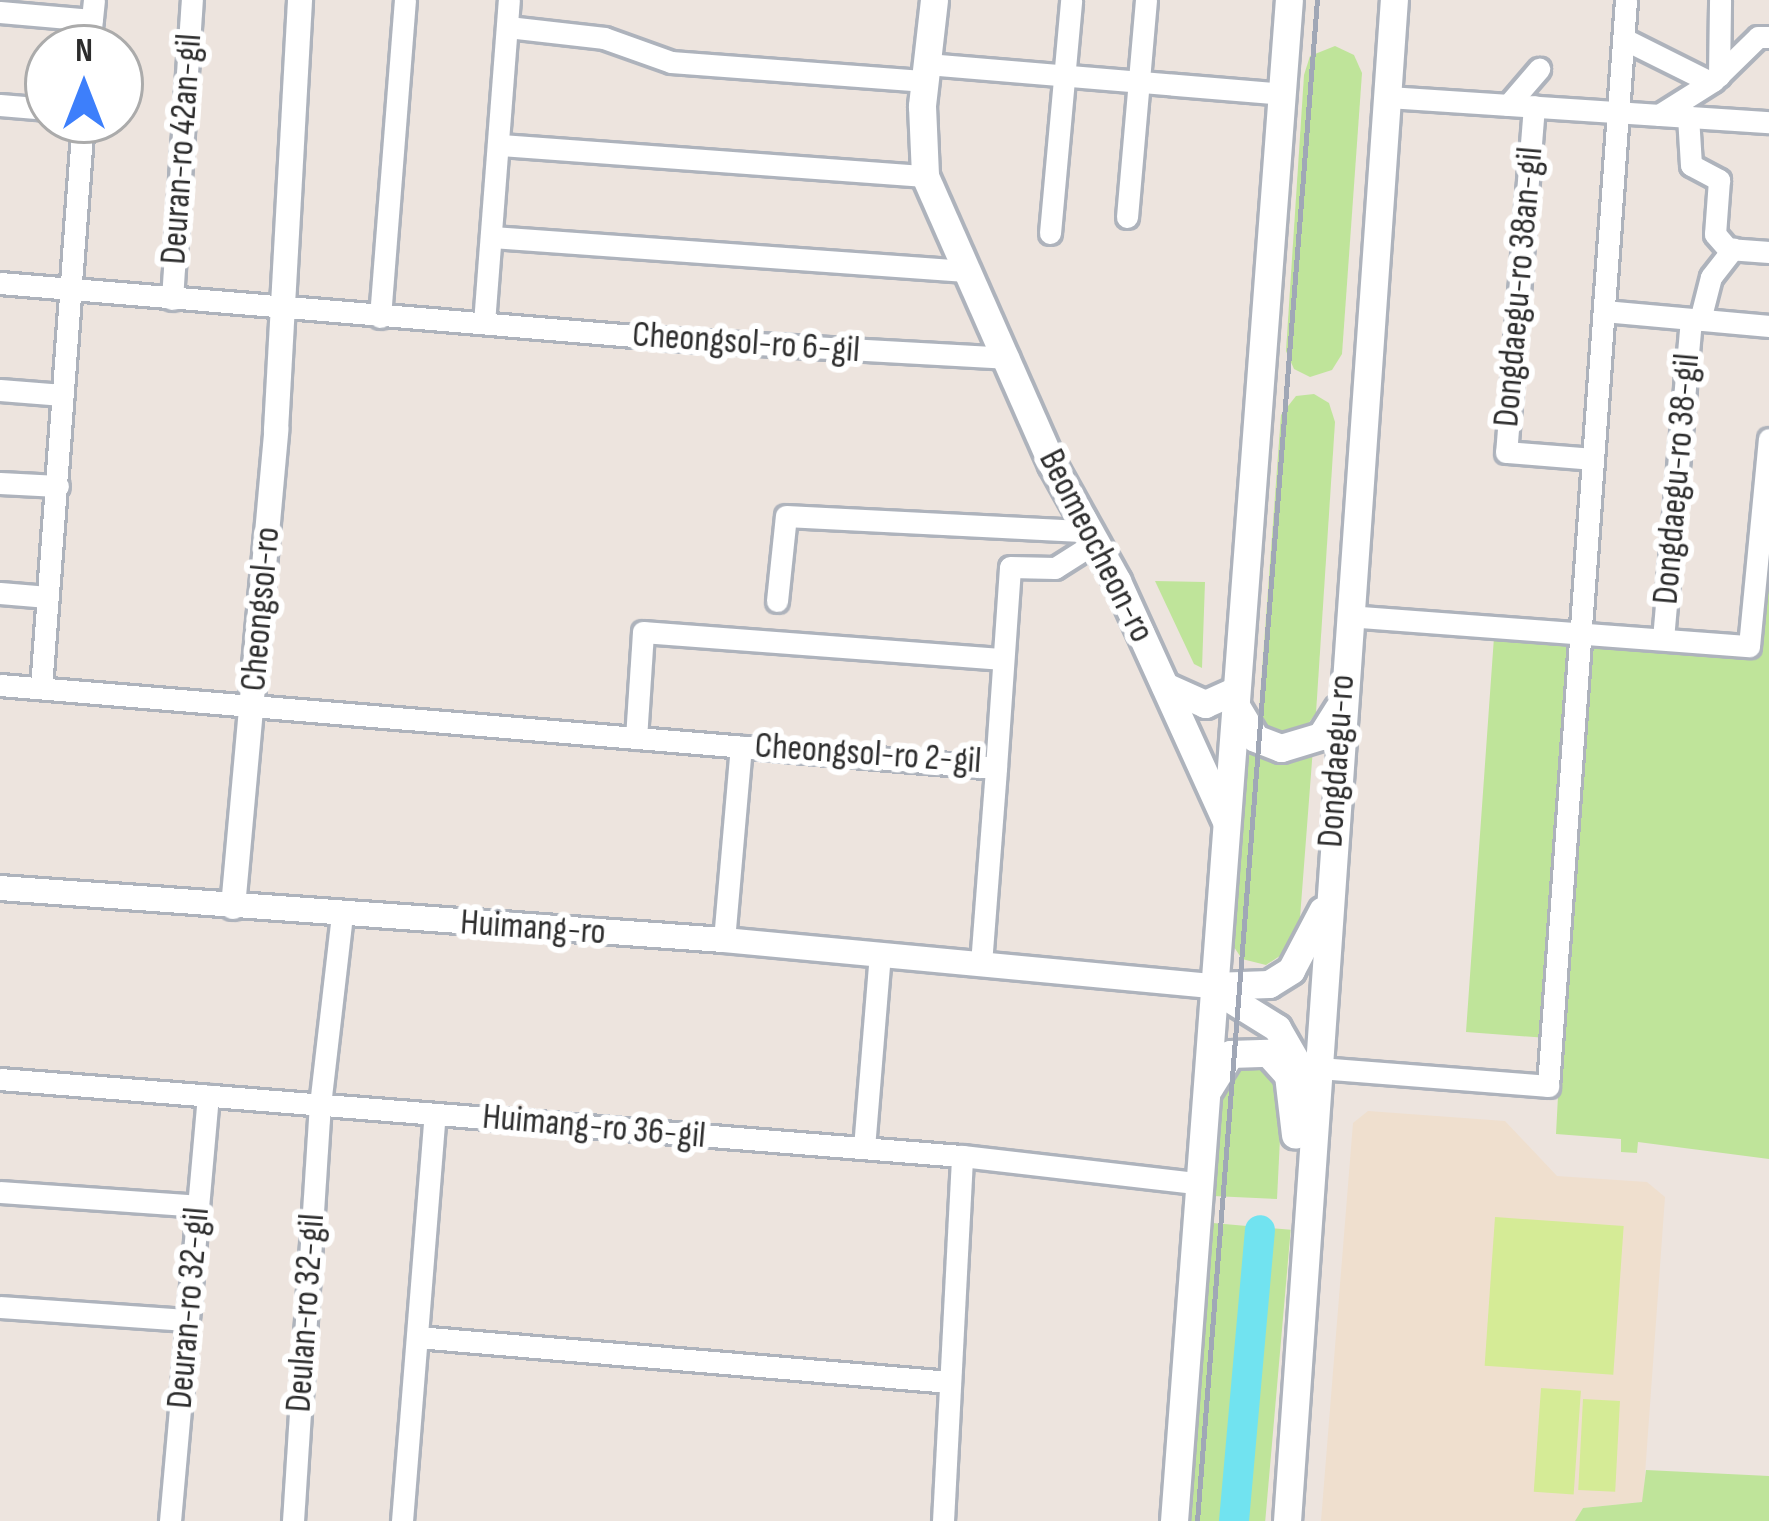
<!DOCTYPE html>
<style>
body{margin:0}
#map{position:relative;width:1769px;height:1521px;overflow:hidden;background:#ede4de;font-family:"Sofia Sans Condensed",sans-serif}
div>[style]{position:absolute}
.education>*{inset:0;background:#efdfce}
.green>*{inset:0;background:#bfe49a;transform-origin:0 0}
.pitch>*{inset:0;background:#d5eb96;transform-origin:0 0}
.river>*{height:30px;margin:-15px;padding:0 15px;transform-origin:15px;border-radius:15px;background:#71e3f0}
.roads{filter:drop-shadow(3px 0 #aeb3bc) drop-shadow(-3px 0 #aeb3bc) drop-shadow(0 3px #aeb3bc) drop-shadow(0 -3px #aeb3bc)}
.minor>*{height:21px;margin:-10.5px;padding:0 10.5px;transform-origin:10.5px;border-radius:10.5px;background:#fff}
.tertiary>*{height:24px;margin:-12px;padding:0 12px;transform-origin:12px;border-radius:12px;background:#fff}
.secondary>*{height:27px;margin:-13.5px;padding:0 13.5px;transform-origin:13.5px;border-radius:13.5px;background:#fff}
.rail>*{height:4.5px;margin:-2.25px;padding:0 2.25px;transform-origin:2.25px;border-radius:2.25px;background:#a0a7b6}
span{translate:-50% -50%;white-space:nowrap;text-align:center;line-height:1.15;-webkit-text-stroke:12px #fff;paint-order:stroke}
.street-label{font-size:36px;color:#2c2c2c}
.north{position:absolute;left:24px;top:24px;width:120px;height:120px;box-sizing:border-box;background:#fff;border:3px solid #ababab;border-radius:50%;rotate:0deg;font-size:33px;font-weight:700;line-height:48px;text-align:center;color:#2c2c2c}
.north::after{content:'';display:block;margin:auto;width:42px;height:54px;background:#3d7ffb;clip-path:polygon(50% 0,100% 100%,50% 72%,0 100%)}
</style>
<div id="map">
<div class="education">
<div style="clip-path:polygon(1368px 1111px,1505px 1121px,1557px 1176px,1647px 1182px,1665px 1197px,1643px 1502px,1583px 1508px,1575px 1521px,1321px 1521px,1353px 1123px)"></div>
</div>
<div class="green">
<div style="clip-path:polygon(1335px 46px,1354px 55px,1362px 73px,1342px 354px,1332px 370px,1310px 377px,1294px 369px,1286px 351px,1304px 75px,1310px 56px)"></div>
<div style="clip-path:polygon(1314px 394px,1329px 403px,1335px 422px,1316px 713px,1297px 739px,1265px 729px,1259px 711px,1281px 415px,1296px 396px)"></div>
<div style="clip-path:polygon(1769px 566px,1769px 1159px,1638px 1142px,1637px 1153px,1621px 1152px,1621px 1139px,1556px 1134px,1561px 1039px,1466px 1032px,1494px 637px,1760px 654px)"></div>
<div style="clip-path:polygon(1155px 581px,1205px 582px,1202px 668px,1194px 664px)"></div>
<div style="clip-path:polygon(1251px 740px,1283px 761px,1313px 748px,1298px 944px,1266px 965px,1242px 959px,1228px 938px)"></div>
<div style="clip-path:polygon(1243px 1054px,1283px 1078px,1277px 1199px,1213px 1196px,1218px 1075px)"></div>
<div style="left:1213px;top:1223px;width:78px;height:299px;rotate:5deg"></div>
<div style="clip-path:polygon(1646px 1470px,1769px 1476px,1769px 1521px,1575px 1521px,1583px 1508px,1642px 1502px)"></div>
</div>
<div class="pitch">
<div style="left:1495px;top:1217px;width:129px;height:149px;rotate:4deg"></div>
<div style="left:1541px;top:1388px;width:40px;height:104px;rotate:4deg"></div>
<div style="left:1583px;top:1399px;width:37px;height:91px;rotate:3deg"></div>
</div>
<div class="river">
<div style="left:1234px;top:1521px;width:292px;rotate:-84.9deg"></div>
</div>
<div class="roads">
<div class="minor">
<div style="left:0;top:12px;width:92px;rotate:5deg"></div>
<div style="left:508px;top:27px;width:97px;rotate:6.5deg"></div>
<div style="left:604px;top:38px;width:71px;rotate:19.7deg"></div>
<div style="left:671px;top:62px;width:255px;rotate:4.3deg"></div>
<div style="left:1624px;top:39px;width:96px;rotate:26.6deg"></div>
<div style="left:89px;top:48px;width:48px;rotate:-84.1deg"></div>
<div style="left:927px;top:64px;width:356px;rotate:4.8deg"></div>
<div style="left:1719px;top:76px;width:76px;rotate:-89.2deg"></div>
<div style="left:1388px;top:97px;width:382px;rotate:3.8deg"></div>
<div style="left:0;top:105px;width:48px;rotate:4.8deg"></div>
<div style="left:1508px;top:105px;width:48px;rotate:-49.3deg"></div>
<div style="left:1534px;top:106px;width:347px;rotate:94.6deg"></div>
<div style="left:1506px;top:452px;width:87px;rotate:4.6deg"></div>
<div style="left:1659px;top:115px;width:64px;rotate:-32.2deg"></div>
<div style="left:1713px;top:81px;width:63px;rotate:-44.4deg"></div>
<div style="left:1758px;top:37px;width:11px"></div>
<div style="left:1688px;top:116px;width:49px;rotate:86.5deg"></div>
<div style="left:1691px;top:165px;width:32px;rotate:28deg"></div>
<div style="left:1719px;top:180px;width:54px;rotate:94.2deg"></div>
<div style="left:1715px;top:234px;width:20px;rotate:49deg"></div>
<div style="left:1728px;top:249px;width:41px;rotate:4.2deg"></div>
<div style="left:501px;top:145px;width:425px;rotate:4.2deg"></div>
<div style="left:1127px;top:217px;width:218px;rotate:-85deg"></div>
<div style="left:1050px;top:233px;width:234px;rotate:-84.8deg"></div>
<div style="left:492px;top:237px;width:475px;rotate:4.1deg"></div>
<div style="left:0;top:283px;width:671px;rotate:4.78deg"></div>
<div style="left:669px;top:339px;width:340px;rotate:3.2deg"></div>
<div style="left:172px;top:299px;width:300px;rotate:-86.2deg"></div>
<div style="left:1604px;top:311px;width:166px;rotate:5.2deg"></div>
<div style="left:380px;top:317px;width:318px;rotate:-85.5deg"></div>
<div style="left:1700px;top:320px;width:44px;rotate:-75.7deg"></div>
<div style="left:1711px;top:277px;width:36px;rotate:-52deg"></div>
<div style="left:484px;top:323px;width:324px;rotate:-85.6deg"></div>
<div style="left:0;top:390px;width:63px;rotate:4.5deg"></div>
<div style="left:0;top:483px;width:58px;rotate:3deg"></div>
<div style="left:0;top:593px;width:48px;rotate:4.8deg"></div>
<div style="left:777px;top:601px;width:85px;rotate:-84deg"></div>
<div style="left:786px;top:516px;width:300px;rotate:2.9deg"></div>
<div style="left:1348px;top:616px;width:402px;rotate:4.3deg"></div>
<div style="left:1749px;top:646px;width:208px;rotate:-84.5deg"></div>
<div style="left:1663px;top:639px;width:321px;rotate:-85deg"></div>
<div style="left:0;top:685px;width:999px;rotate:4.76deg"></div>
<div style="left:996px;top:768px;width:201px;rotate:-86deg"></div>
<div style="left:1010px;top:567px;width:45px;rotate:1.3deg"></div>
<div style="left:1055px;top:568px;width:49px;rotate:-32.4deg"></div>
<div style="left:41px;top:688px;width:570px;rotate:-85.77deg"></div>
<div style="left:636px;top:738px;width:106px;rotate:-86.2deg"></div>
<div style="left:643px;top:632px;width:361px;rotate:4.3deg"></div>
<div style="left:724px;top:940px;width:194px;rotate:-85deg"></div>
<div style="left:981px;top:964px;width:197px;rotate:-85.6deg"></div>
<div style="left:1320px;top:1068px;width:229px;rotate:4.5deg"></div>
<div style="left:1548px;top:1086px;width:1089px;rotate:-85.89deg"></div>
<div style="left:0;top:1079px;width:965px;rotate:4.58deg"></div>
<div style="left:962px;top:1156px;width:235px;rotate:6.6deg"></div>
<div style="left:864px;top:1148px;width:194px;rotate:-85.3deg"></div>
<div style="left:0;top:1192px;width:198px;rotate:4deg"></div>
<div style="left:0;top:1307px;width:187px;rotate:4deg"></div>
<div style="left:417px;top:1337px;width:535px;rotate:4.83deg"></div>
<div style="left:170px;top:1521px;width:427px;rotate:-84.9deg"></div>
<div style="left:293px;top:1521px;width:417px;rotate:-86.3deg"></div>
<div style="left:320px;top:1105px;width:190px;rotate:-83.4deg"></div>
<div style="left:402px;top:1521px;width:408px;rotate:-85.4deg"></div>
<div style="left:943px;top:1521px;width:365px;rotate:-87deg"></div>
</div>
<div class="tertiary">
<div style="left:0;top:888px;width:726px;rotate:4.11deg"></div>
<div style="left:724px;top:940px;width:489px;rotate:5.4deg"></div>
<div style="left:233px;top:907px;width:479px;rotate:-84.8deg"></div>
<div style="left:276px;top:430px;width:431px;rotate:-86.8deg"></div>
</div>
<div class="secondary">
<div style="left:934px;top:0;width:107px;rotate:96.5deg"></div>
<div style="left:922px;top:106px;width:70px;rotate:87.5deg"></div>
<div style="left:925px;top:176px;width:315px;rotate:66.2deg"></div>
<div style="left:1052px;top:464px;width:134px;rotate:60.9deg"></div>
<div style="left:1117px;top:581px;width:264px;rotate:65.6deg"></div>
<div style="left:1165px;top:686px;width:44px;rotate:24.2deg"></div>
<div style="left:1205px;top:704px;width:34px;rotate:-24deg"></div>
<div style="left:1236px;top:706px;width:37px;rotate:59deg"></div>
<div style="left:1255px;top:738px;width:28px;rotate:21deg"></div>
<div style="left:1281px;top:748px;width:42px;rotate:-16.7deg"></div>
<div style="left:1321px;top:736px;width:32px;rotate:-58deg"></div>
<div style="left:1211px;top:986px;width:58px;rotate:-2deg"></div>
<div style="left:1269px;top:984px;width:26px;rotate:-32deg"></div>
<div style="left:1291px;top:970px;width:67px;rotate:-62.3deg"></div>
<div style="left:1216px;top:990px;width:72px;rotate:31.9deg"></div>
<div style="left:1277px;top:1028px;width:62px;rotate:60.1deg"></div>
<div style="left:1209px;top:1088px;width:40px;rotate:-58deg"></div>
<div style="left:1230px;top:1054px;width:38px;rotate:-2deg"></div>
<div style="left:1268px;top:1053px;width:30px;rotate:48deg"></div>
<div style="left:1288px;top:1075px;width:60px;rotate:83.3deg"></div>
<div style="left:1174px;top:1521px;width:1525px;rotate:-85.68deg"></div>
<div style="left:1287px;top:1521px;width:1525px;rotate:-85.98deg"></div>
</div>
</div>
<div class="rail">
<div style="left:1197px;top:1521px;width:1526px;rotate:-85.49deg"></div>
</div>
<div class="street-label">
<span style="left:182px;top:149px;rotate:-86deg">Deuran-ro 42an-gil</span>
<span style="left:1519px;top:287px;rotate:-85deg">Dongdaegu-ro 38an-gil</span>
<span style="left:746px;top:343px;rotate:4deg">Cheongsol-ro 6-gil</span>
<span style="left:1677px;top:479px;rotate:-85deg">Dongdaegu-ro 38-gil</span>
<span style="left:1096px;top:546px;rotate:63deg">Beomeocheon-ro</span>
<span style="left:261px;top:609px;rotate:-85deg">Cheongsol-ro</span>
<span style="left:868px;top:754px;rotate:4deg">Cheongsol-ro 2-gil</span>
<span style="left:1337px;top:761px;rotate:-86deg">Dongdaegu-ro</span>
<span style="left:533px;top:928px;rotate:4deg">Huimang-ro</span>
<span style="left:594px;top:1127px;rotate:5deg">Huimang-ro 36-gil</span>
<span style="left:189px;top:1308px;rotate:-85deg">Deuran-ro 32-gil</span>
<span style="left:306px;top:1313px;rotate:-86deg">Deulan-ro 32-gil</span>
</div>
<div class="north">N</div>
</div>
